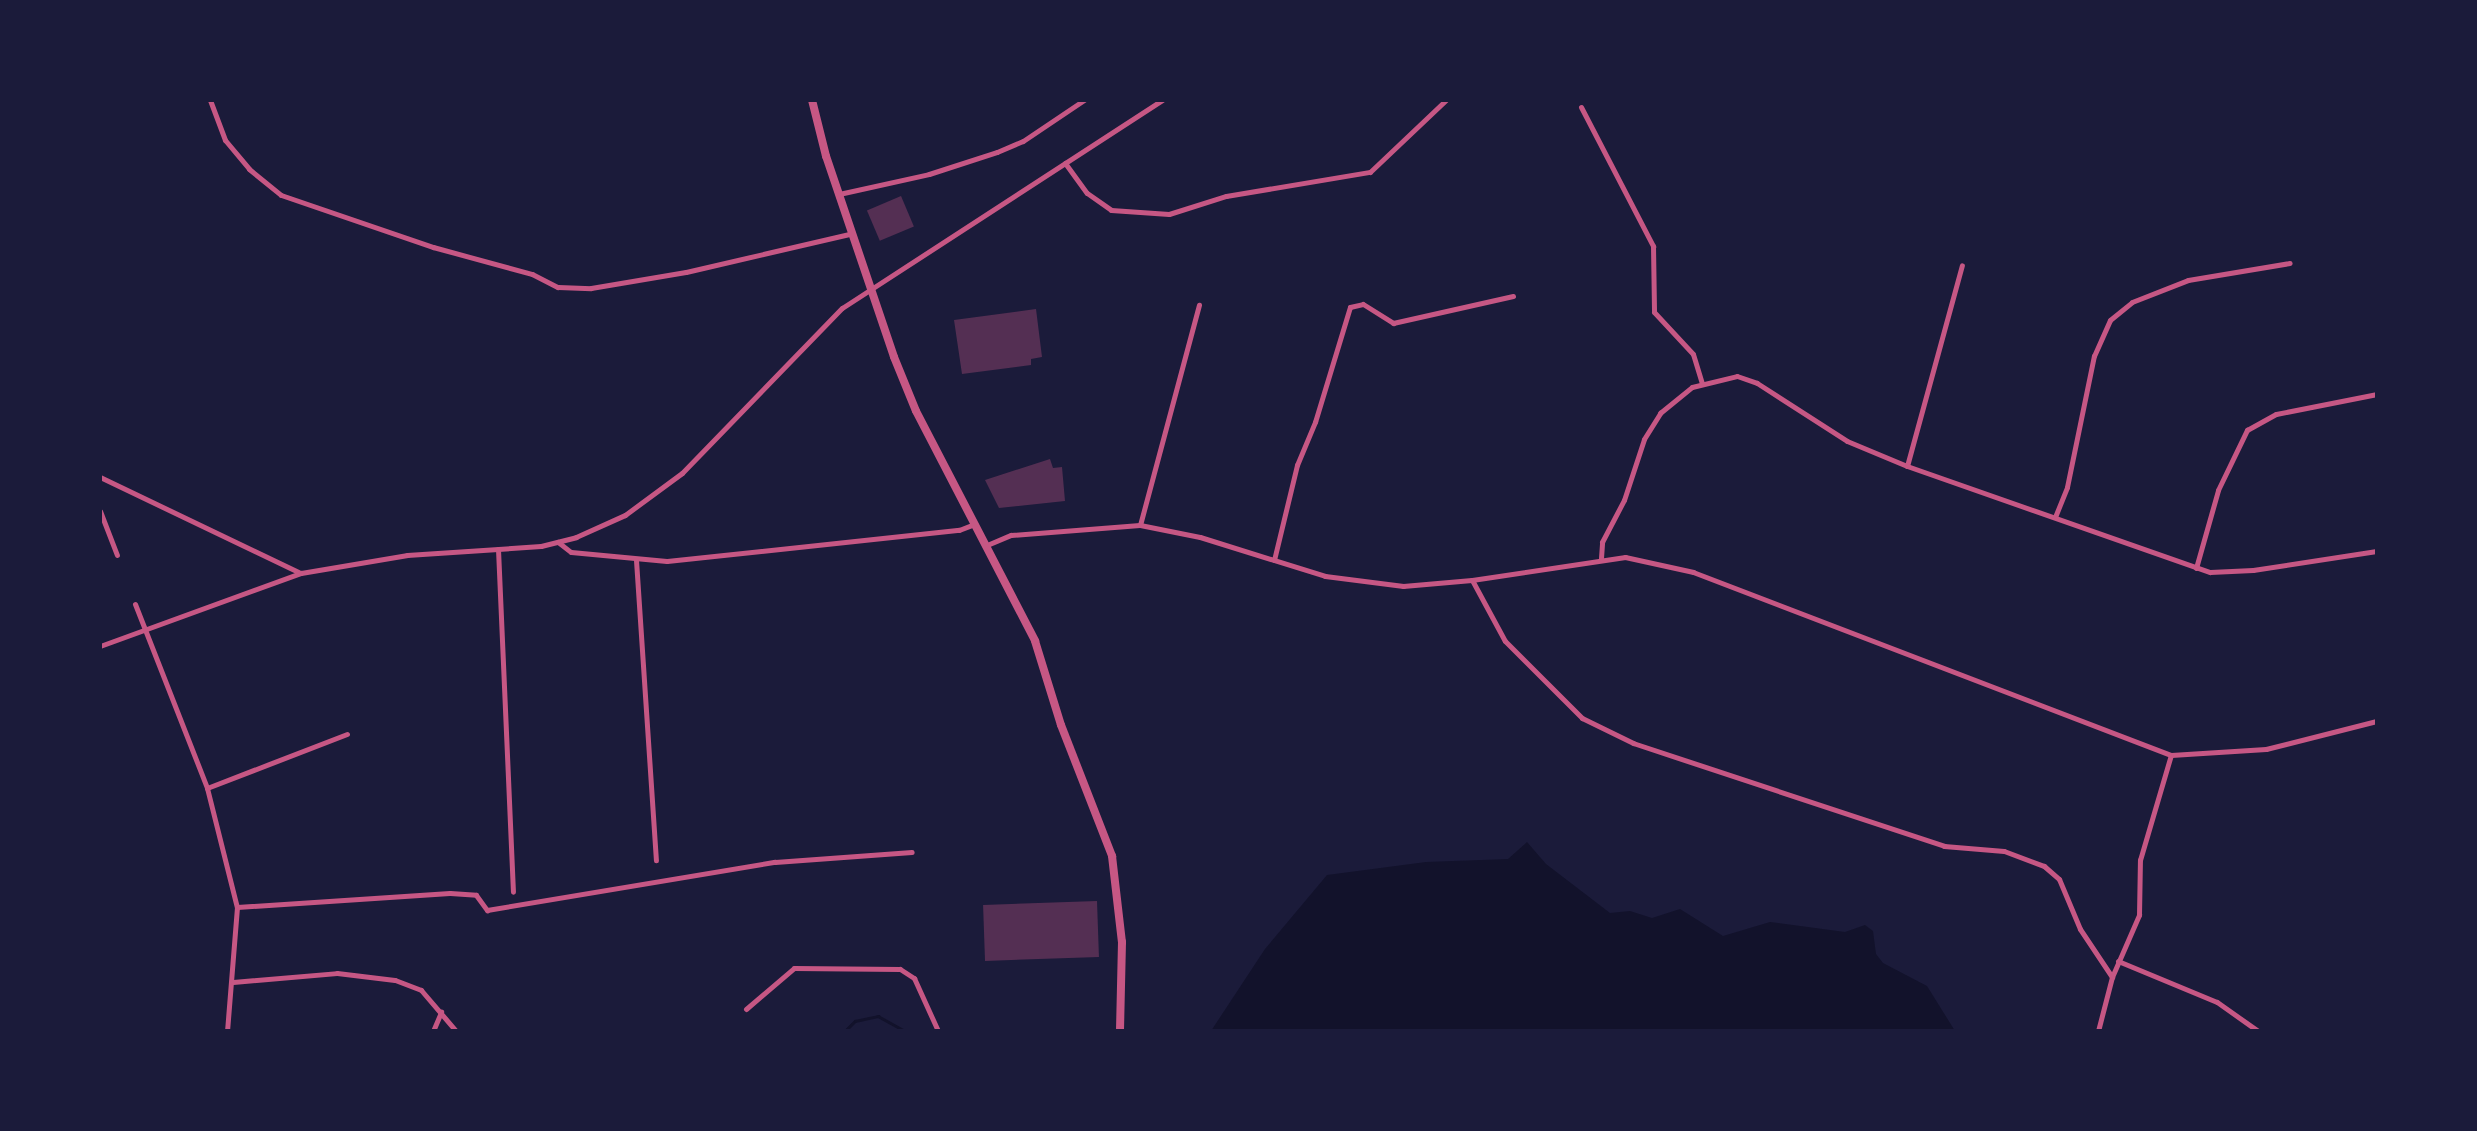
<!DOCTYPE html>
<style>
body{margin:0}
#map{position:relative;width:2477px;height:1131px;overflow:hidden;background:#1b1b3a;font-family:Overpass,sans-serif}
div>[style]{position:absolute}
.water>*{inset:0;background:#12122b}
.stream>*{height:2.5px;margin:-1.25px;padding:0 1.25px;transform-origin:1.25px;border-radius:1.25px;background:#12122b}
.building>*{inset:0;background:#542f53;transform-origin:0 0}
.minor>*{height:5px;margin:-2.5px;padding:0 2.5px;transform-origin:2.5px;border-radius:2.5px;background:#c65784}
.tertiary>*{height:8px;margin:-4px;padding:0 4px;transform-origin:4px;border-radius:4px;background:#c65784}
span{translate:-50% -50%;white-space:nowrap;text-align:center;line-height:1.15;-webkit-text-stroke:9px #1b1b3a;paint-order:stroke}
.frame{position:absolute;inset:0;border:102px solid #1b1b3a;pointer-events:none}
</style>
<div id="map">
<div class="water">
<div style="clip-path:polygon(1527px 842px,1546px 864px,1610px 913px,1630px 911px,1652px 918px,1680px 909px,1723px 936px,1770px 922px,1845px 932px,1865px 925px,1873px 931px,1876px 954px,1883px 963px,1927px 986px,1955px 1031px,1211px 1031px,1265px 949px,1327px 875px,1426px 862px,1508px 859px)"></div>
</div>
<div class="stream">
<div style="left:845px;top:1031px;width:14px;rotate:-45deg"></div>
<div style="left:855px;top:1021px;width:24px;rotate:-12deg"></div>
<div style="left:878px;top:1016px;width:31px;rotate:29deg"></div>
</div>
<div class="building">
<div style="left:901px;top:196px;width:33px;height:37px;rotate:67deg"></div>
<div style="clip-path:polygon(1036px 309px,1042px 357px,1031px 359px,1031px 365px,962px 374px,954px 320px)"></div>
<div style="clip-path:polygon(1050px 459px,1053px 468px,1062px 467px,1065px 501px,999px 508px,985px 480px)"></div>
<div style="left:1097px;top:901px;width:56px;height:114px;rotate:88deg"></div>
</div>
<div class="minor">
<div style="left:210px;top:100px;width:43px;rotate:69.4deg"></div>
<div style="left:225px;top:140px;width:38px;rotate:50deg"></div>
<div style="left:249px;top:169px;width:41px;rotate:39.1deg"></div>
<div style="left:281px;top:195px;width:161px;rotate:18.9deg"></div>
<div style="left:433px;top:247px;width:103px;rotate:15.3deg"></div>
<div style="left:532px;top:274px;width:29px;rotate:27deg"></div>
<div style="left:558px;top:287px;width:33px;rotate:2deg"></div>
<div style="left:591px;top:288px;width:96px;rotate:-9.6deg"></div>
<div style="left:686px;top:272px;width:171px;rotate:-13.1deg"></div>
<div style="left:1581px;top:107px;width:157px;rotate:62.6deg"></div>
<div style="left:1653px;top:246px;width:66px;rotate:89.1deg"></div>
<div style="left:1654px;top:312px;width:57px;rotate:47.1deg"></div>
<div style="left:1693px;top:354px;width:31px;rotate:73deg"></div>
<div style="left:1065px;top:163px;width:37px;rotate:54deg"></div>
<div style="left:1087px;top:193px;width:29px;rotate:35deg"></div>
<div style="left:1111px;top:210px;width:58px;rotate:3.9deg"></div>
<div style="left:1169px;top:214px;width:60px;rotate:-17.5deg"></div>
<div style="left:1226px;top:196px;width:146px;rotate:-9.5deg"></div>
<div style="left:1370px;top:172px;width:105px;rotate:-43.5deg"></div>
<div style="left:839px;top:194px;width:92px;rotate:-12.5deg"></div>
<div style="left:929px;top:174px;width:71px;rotate:-17.9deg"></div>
<div style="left:997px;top:152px;width:28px;rotate:-23deg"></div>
<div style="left:1023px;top:141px;width:73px;rotate:-33.9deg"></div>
<div style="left:1907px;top:466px;width:208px;rotate:-74.7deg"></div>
<div style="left:100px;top:477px;width:220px;rotate:25.6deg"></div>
<div style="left:100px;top:511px;width:47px;rotate:68.9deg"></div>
<div style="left:2055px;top:517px;width:32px;rotate:-68deg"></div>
<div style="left:2067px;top:487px;width:134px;rotate:-78.4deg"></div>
<div style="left:2094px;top:356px;width:39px;rotate:-66deg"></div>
<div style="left:2110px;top:320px;width:28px;rotate:-39deg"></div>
<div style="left:2132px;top:302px;width:60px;rotate:-21.4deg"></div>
<div style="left:2188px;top:280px;width:103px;rotate:-9.5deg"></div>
<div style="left:1140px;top:525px;width:228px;rotate:-75deg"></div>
<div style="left:558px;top:542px;width:16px;rotate:38deg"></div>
<div style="left:571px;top:552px;width:96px;rotate:5.4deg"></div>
<div style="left:667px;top:561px;width:294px;rotate:-6.1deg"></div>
<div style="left:959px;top:530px;width:17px;rotate:-21deg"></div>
<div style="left:987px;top:545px;width:26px;rotate:-23deg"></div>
<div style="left:1011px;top:535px;width:129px;rotate:-4.4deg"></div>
<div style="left:1140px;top:525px;width:61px;rotate:11.3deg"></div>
<div style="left:1200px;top:537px;width:131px;rotate:17.3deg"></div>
<div style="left:1325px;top:576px;width:79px;rotate:7.3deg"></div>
<div style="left:1403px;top:586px;width:69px;rotate:-5deg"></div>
<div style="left:1472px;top:580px;width:155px;rotate:-8.5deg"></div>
<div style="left:1625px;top:557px;width:70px;rotate:12.4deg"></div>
<div style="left:1693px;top:572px;width:512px;rotate:20.95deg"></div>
<div style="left:2171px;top:755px;width:95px;rotate:-3.6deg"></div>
<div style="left:2266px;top:749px;width:114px;rotate:-14.2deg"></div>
<div style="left:498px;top:549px;width:343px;rotate:87.5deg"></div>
<div style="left:1601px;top:558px;width:16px;rotate:-86deg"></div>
<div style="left:1602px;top:542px;width:47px;rotate:-62.4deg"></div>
<div style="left:1624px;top:500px;width:64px;rotate:-71.8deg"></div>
<div style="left:1644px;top:439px;width:31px;rotate:-58deg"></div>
<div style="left:1660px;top:413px;width:41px;rotate:-39.1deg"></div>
<div style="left:1692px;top:387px;width:46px;rotate:-13.7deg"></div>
<div style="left:1737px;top:376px;width:21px;rotate:19deg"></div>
<div style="left:1757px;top:383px;width:107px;rotate:32.8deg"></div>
<div style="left:1847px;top:441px;width:65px;rotate:22.6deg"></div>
<div style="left:1907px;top:466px;width:321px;rotate:19.3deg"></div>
<div style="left:2210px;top:572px;width:43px;rotate:-2.7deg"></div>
<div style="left:2253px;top:570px;width:125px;rotate:-8.7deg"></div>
<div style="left:636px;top:560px;width:301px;rotate:86.2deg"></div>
<div style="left:1274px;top:560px;width:98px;rotate:-76.4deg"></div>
<div style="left:1297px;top:465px;width:47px;rotate:-67.3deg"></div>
<div style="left:1315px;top:422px;width:120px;rotate:-73.1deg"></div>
<div style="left:1350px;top:307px;width:13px;rotate:-13deg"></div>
<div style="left:1363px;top:304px;width:36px;rotate:32deg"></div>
<div style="left:1393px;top:323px;width:123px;rotate:-12.7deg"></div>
<div style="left:2196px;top:568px;width:81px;rotate:-74.2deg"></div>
<div style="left:2218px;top:490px;width:67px;rotate:-64.2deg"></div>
<div style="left:2247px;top:430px;width:33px;rotate:-29deg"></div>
<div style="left:2276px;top:414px;width:103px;rotate:-11.2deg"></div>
<div style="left:1472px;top:580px;width:69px;rotate:61.6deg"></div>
<div style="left:1505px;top:641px;width:109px;rotate:45deg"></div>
<div style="left:1582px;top:718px;width:57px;rotate:26.1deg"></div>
<div style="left:1633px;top:743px;width:328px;rotate:18.3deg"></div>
<div style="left:1944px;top:846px;width:60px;rotate:4.8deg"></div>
<div style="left:2004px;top:851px;width:43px;rotate:20.6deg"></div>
<div style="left:2044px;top:866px;width:20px;rotate:41deg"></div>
<div style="left:2059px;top:879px;width:54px;rotate:67.2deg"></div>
<div style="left:2080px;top:929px;width:58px;rotate:56.3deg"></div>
<div style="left:135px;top:604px;width:198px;rotate:68.6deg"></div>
<div style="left:207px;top:788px;width:123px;rotate:75.9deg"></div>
<div style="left:237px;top:907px;width:124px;rotate:94.6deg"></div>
<div style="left:100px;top:646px;width:214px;rotate:-20deg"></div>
<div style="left:301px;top:573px;width:108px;rotate:-9.6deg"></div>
<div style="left:407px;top:555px;width:134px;rotate:-3.8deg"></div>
<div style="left:541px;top:546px;width:36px;rotate:-14deg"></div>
<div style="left:576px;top:537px;width:54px;rotate:-24.2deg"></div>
<div style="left:625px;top:515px;width:71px;rotate:-36.4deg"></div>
<div style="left:682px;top:473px;width:230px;rotate:-45.9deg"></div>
<div style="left:842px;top:308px;width:382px;rotate:-33deg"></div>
<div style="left:207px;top:788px;width:150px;rotate:-21.1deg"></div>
<div style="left:237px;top:907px;width:213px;rotate:-3.8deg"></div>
<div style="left:450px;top:893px;width:26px;rotate:4deg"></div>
<div style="left:476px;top:895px;width:19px;rotate:54deg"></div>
<div style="left:487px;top:910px;width:292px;rotate:-9.5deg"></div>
<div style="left:775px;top:862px;width:137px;rotate:-4.2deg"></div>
<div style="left:2118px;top:961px;width:107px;rotate:22.5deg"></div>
<div style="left:2217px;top:1002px;width:50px;rotate:35.3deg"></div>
<div style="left:233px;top:982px;width:104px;rotate:-4.9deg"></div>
<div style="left:337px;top:973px;width:58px;rotate:6.9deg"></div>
<div style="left:395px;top:980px;width:28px;rotate:21deg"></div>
<div style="left:421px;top:990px;width:54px;rotate:49.5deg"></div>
<div style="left:746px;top:1009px;width:63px;rotate:-40.5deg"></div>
<div style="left:794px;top:968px;width:106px;rotate:0.5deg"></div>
<div style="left:900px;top:969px;width:17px;rotate:33deg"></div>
<div style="left:914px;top:978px;width:58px;rotate:65.6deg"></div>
<div style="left:433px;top:1031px;width:21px;rotate:-67deg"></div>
<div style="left:2098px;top:1031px;width:56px;rotate:-75.5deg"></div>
<div style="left:2112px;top:977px;width:68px;rotate:-66.5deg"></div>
<div style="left:2139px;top:915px;width:55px;rotate:-89deg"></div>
<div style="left:2140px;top:860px;width:109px;rotate:-73.6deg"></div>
</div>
<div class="tertiary">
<div style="left:812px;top:100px;width:58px;rotate:76deg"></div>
<div style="left:826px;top:156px;width:212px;rotate:71.3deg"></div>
<div style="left:894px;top:357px;width:58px;rotate:67.8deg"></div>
<div style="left:916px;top:411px;width:259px;rotate:62.6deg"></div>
<div style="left:1035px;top:641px;width:88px;rotate:72.8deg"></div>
<div style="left:1061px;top:725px;width:141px;rotate:68.7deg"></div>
<div style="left:1112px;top:856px;width:87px;rotate:83.4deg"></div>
<div style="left:1122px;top:942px;width:89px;rotate:91.3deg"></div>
</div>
<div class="frame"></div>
</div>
